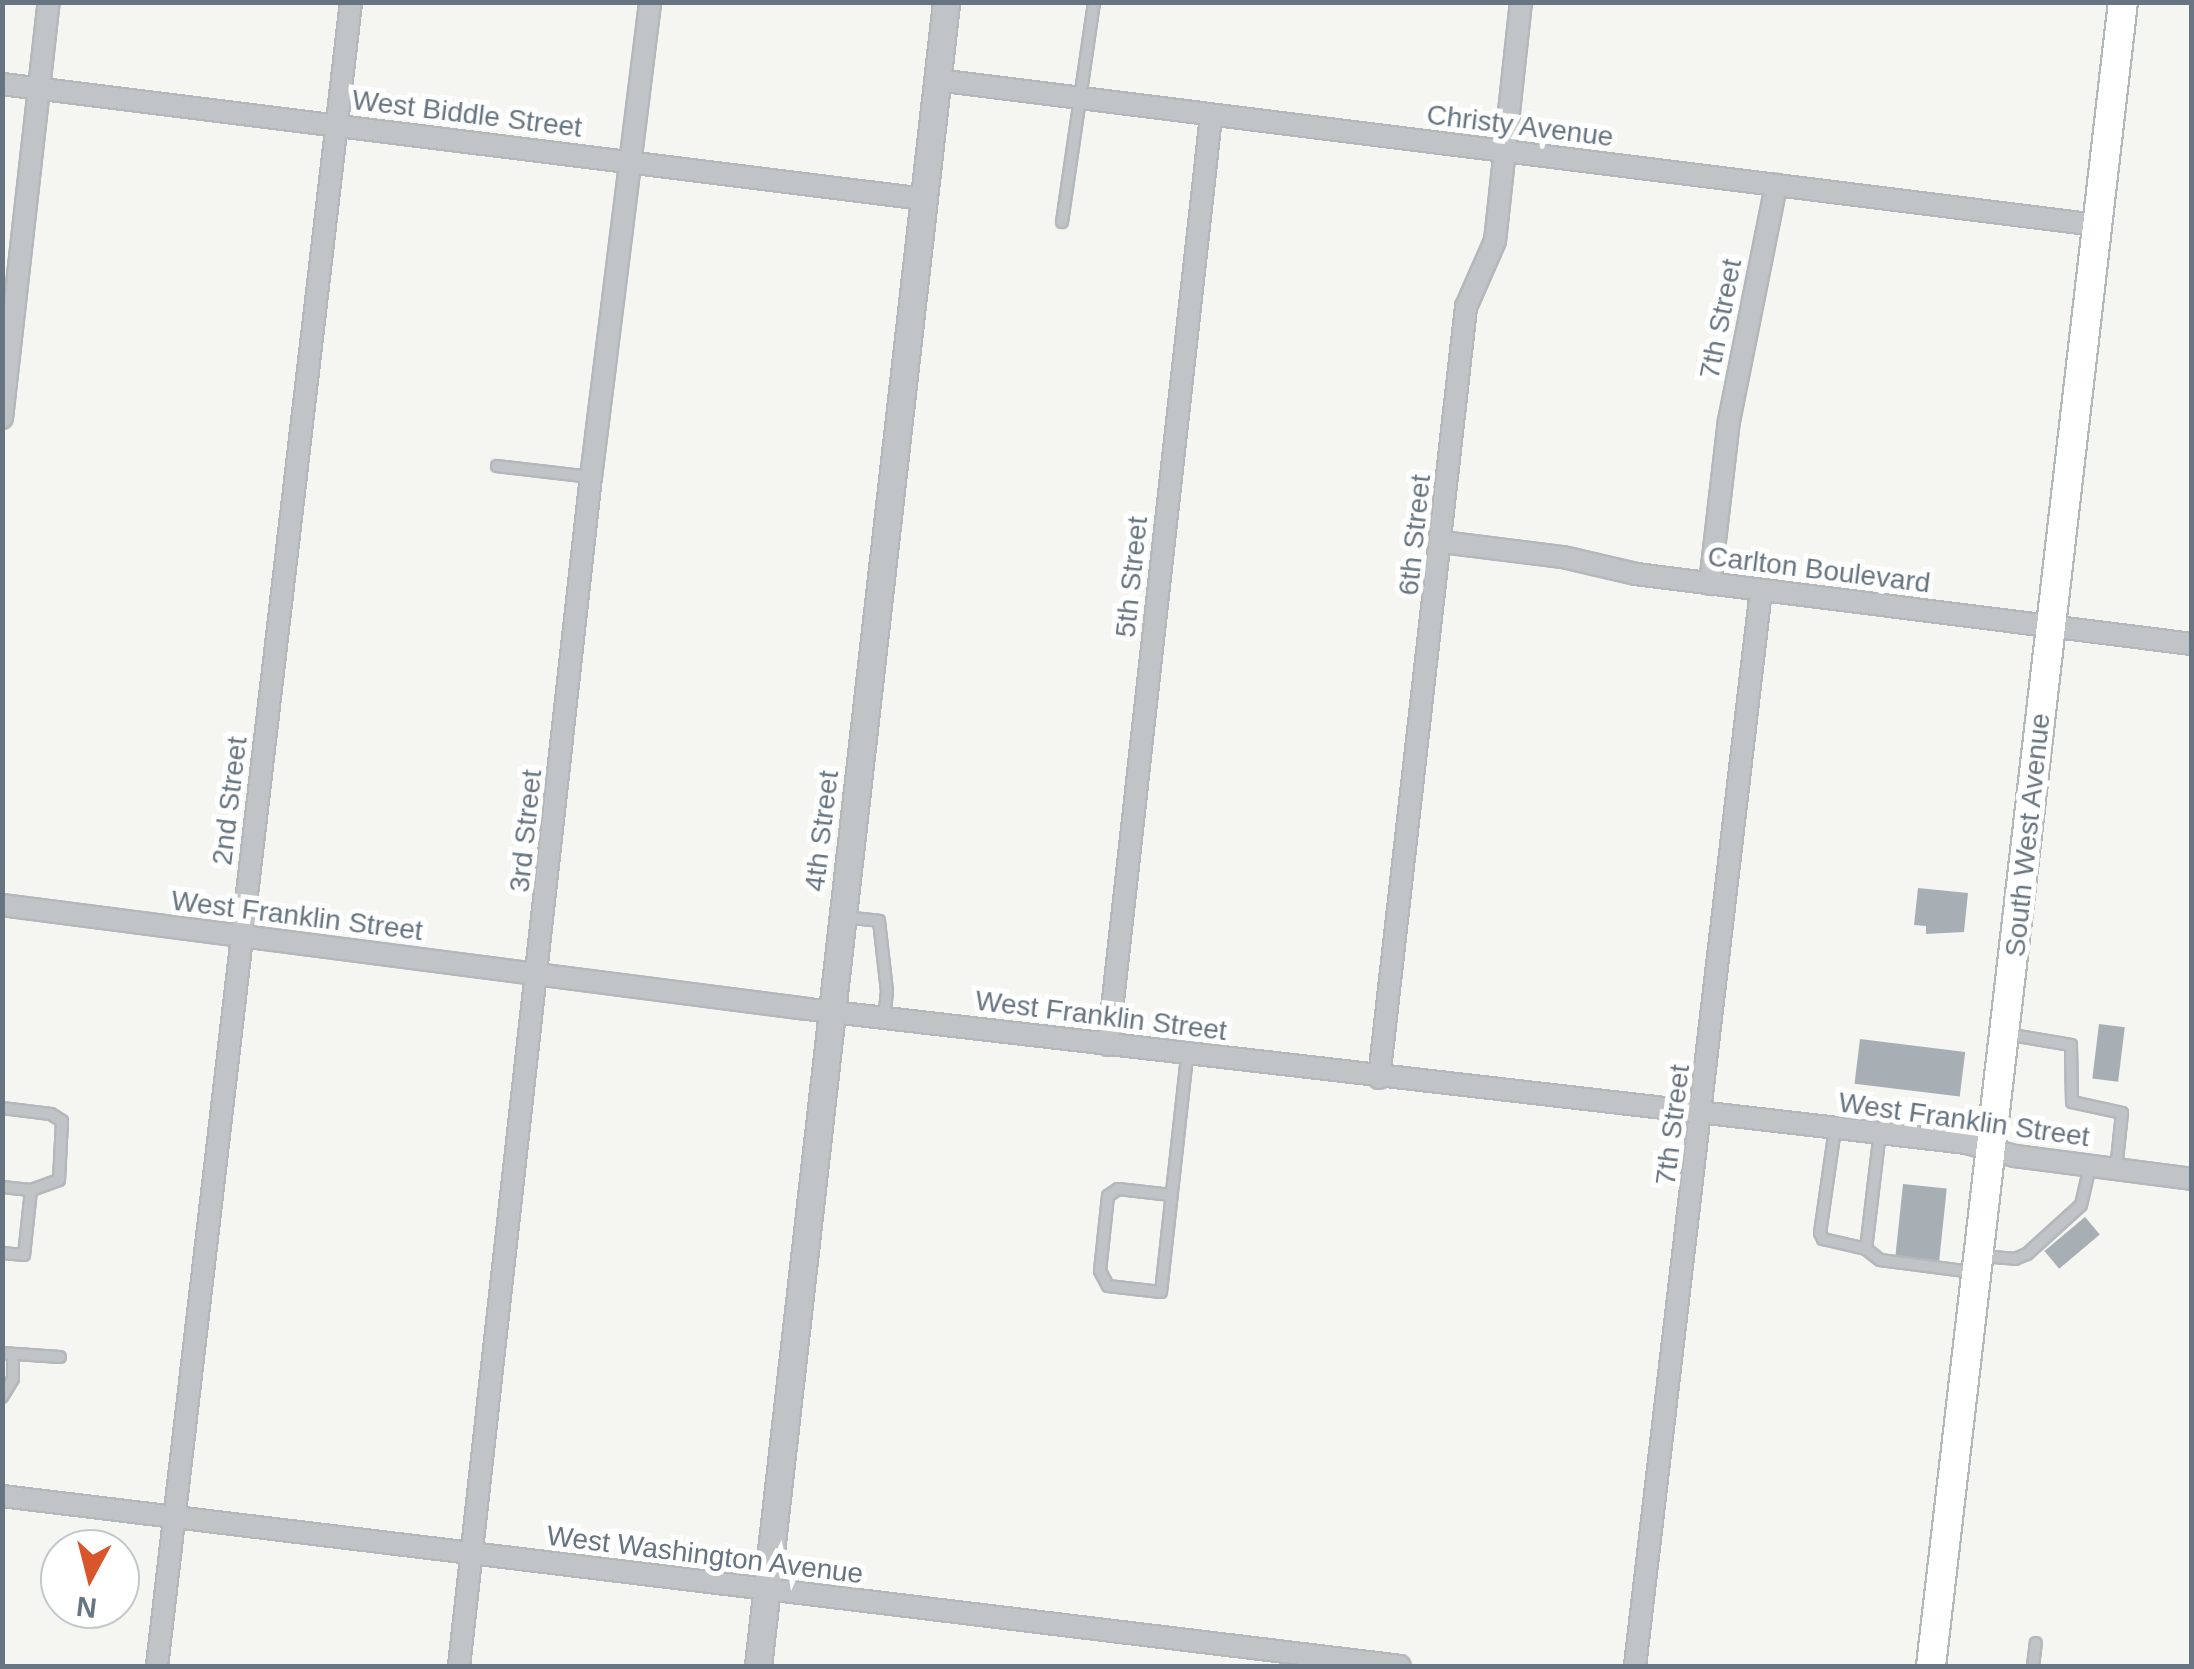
<!DOCTYPE html>
<style>
body{margin:0}
#map{position:relative;width:2194px;height:1669px;overflow:hidden;background:#f5f5f2;font-family:Arial,sans-serif}
div>[style]{position:absolute}
.building>*{inset:0;background:#a8afb4;transform-origin:0 0}
.roads{filter:drop-shadow(2px 0 #b3b8bb) drop-shadow(-2px 0 #b3b8bb) drop-shadow(0 2px #b3b8bb) drop-shadow(0 -2px #b3b8bb)}
.service>*{height:10px;margin:-5px;padding:0 5px;transform-origin:5px;border-radius:5px;background:#c0c4c7}
.minor>*{height:20px;margin:-10px;padding:0 10px;transform-origin:10px;border-radius:10px;background:#c0c4c7}
.tertiary>*{height:25px;margin:-12.5px;padding:0 12.5px;transform-origin:12.5px;border-radius:12.5px;background:#c0c4c7}
.secondary>*{height:28px;margin:-14px;padding:0 14px;transform-origin:14px;border-radius:14px;background:#fff}
span{translate:-50% -50%;white-space:nowrap;text-align:center;line-height:1.15;-webkit-text-stroke:10px #fff;paint-order:stroke}
.street-label{font-size:28px;color:#667581}
.frame{position:absolute;inset:0;border:5px solid #667581;pointer-events:none}
.north{position:absolute;left:40px;top:1529px;width:100px;height:100px;box-sizing:border-box;background:#fff;border:2px solid #c2c8cd;border-radius:50%;rotate:187deg;font-size:28px;font-weight:700;line-height:40px;text-align:center;color:#667581}
.north::after{content:'';display:block;margin:auto;width:35px;height:45px;background:#d9562d;clip-path:polygon(50% 0,100% 100%,50% 72%,0 100%)}
</style>
<div id="map">
<div class="building">
<div style="clip-path:polygon(1918px 888px,1968px 893px,1964px 932px,1926px 934px,1926px 926px,1914px 925px)"></div>
<div style="left:2099px;top:1024px;width:26px;height:55px;rotate:7deg"></div>
<div style="left:1860px;top:1039px;width:106px;height:45px;rotate:7deg"></div>
<div style="left:1903px;top:1184px;width:44px;height:74px;rotate:6deg"></div>
<div style="left:2085px;top:1217px;width:23px;height:53px;rotate:50deg"></div>
</div>
<div class="roads">
<div class="service">
<div style="left:1062px;top:222px;width:222px;rotate:-81.7deg"></div>
<div style="left:497px;top:466px;width:94px;rotate:6.7deg"></div>
<div style="left:843px;top:917px;width:36px;rotate:6deg"></div>
<div style="left:879px;top:921px;width:70px;rotate:83.5deg"></div>
<div style="left:887px;top:991px;width:27px;rotate:96deg"></div>
<div style="left:2006px;top:1034px;width:66px;rotate:9.6deg"></div>
<div style="left:2071px;top:1045px;width:57px;rotate:89deg"></div>
<div style="left:2072px;top:1102px;width:51px;rotate:12.4deg"></div>
<div style="left:2122px;top:1113px;width:56px;rotate:96.1deg"></div>
<div style="left:2px;top:1108px;width:49px;rotate:7deg"></div>
<div style="left:51px;top:1114px;width:13px;rotate:32deg"></div>
<div style="left:62px;top:1121px;width:59px;rotate:92.9deg"></div>
<div style="left:59px;top:1180px;width:30px;rotate:160deg"></div>
<div style="left:1835px;top:1129px;width:105px;rotate:98.2deg"></div>
<div style="left:1820px;top:1233px;width:7px;rotate:63deg"></div>
<div style="left:1823px;top:1239px;width:44px;rotate:13.1deg"></div>
<div style="left:1866px;top:1249px;width:18px;rotate:38deg"></div>
<div style="left:1880px;top:1260px;width:94px;rotate:7.4deg"></div>
<div style="left:2px;top:1187px;width:29px;rotate:6deg"></div>
<div style="left:31px;top:1190px;width:65px;rotate:96.1deg"></div>
<div style="left:24px;top:1255px;width:22px;rotate:-175deg"></div>
<div style="left:1171px;top:1195px;width:53px;rotate:-173.5deg"></div>
<div style="left:1118px;top:1189px;width:12px;rotate:145deg"></div>
<div style="left:1108px;top:1196px;width:75px;rotate:96.1deg"></div>
<div style="left:1100px;top:1271px;width:17px;rotate:62deg"></div>
<div style="left:1108px;top:1286px;width:53px;rotate:6.5deg"></div>
<div style="left:1161px;top:1292px;width:238px;rotate:-83.7deg"></div>
<div style="left:1866px;top:1249px;width:118px;rotate:-83.2deg"></div>
<div style="left:1982px;top:1256px;width:33px;rotate:5deg"></div>
<div style="left:2015px;top:1259px;width:13px;rotate:-23deg"></div>
<div style="left:2027px;top:1254px;width:73px;rotate:-42.2deg"></div>
<div style="left:2081px;top:1205px;width:40px;rotate:-77deg"></div>
<div style="left:2px;top:1353px;width:58px;rotate:3.9deg"></div>
<div style="left:2px;top:1397px;width:21px;rotate:-59deg"></div>
<div style="left:13px;top:1379px;width:25px;rotate:-90deg"></div>
<div style="left:2033px;top:1666px;width:23px;rotate:-83deg"></div>
</div>
<div class="minor">
<div style="left:937px;top:80px;width:1168px;rotate:7.13deg"></div>
<div style="left:2px;top:84px;width:929px;rotate:7.11deg"></div>
<div style="left:2px;top:418px;width:419px;rotate:-83.6deg"></div>
<div style="left:1442px;top:542px;width:122px;rotate:7.1deg"></div>
<div style="left:1563px;top:557px;width:75px;rotate:13.1deg"></div>
<div style="left:1636px;top:574px;width:560px;rotate:7.18deg"></div>
<div style="left:1710px;top:584px;width:164px;rotate:-83.4deg"></div>
<div style="left:1729px;top:421px;width:241px;rotate:-78.7deg"></div>
<div style="left:2px;top:905px;width:812px;rotate:7.36deg"></div>
<div style="left:807px;top:1009px;width:1168px;rotate:6.59deg"></div>
<div style="left:1967px;top:1143px;width:50px;rotate:15.2deg"></div>
<div style="left:2015px;top:1156px;width:178px;rotate:7.4deg"></div>
<div style="left:1108px;top:1045px;width:935px;rotate:-83.67deg"></div>
<div style="left:1379px;top:1078px;width:776px;rotate:-83.56deg"></div>
<div style="left:1466px;top:307px;width:72px;rotate:-66.3deg"></div>
<div style="left:1495px;top:241px;width:240px;rotate:-83.8deg"></div>
<div style="left:2px;top:1496px;width:1408px;rotate:6.93deg"></div>
<div style="left:157px;top:1666px;width:1675px;rotate:-83.35deg"></div>
<div style="left:459px;top:1666px;width:1196px;rotate:-83.67deg"></div>
<div style="left:591px;top:477px;width:479px;rotate:-82.9deg"></div>
<div style="left:1635px;top:1666px;width:1083px;rotate:-83.32deg"></div>
</div>
<div class="tertiary">
<div style="left:758px;top:1666px;width:1675px;rotate:-83.55deg"></div>
</div>
<div class="secondary">
<div style="left:1931px;top:1666px;width:1675px;rotate:-83.42deg"></div>
</div>
</div>
<div class="street-label">
<span style="left:467px;top:114px;rotate:7deg">West Biddle Street</span>
<span style="left:1520px;top:126px;rotate:7deg">Christy Avenue</span>
<span style="left:1721px;top:319px;rotate:-79deg">7th Street</span>
<span style="left:1415px;top:535px;rotate:-84deg">6th Street</span>
<span style="left:1819px;top:570px;rotate:7deg">Carlton Boulevard</span>
<span style="left:1132px;top:577px;rotate:-84deg">5th Street</span>
<span style="left:230px;top:801px;rotate:-83deg">2nd Street</span>
<span style="left:526px;top:831px;rotate:-84deg">3rd Street</span>
<span style="left:822px;top:831px;rotate:-83deg">4th Street</span>
<span style="left:2028px;top:835px;rotate:-84deg">South West Avenue</span>
<span style="left:297px;top:916px;rotate:7deg">West Franklin Street</span>
<span style="left:1101px;top:1016px;rotate:7deg">West Franklin Street</span>
<span style="left:1964px;top:1120px;rotate:8deg">West Franklin Street</span>
<span style="left:1673px;top:1125px;rotate:-83deg">7th Street</span>
<span style="left:705px;top:1555px;rotate:7deg">West Washington Avenue</span>
</div>
<div class="frame"></div>
<div class="north">N</div>
</div>
